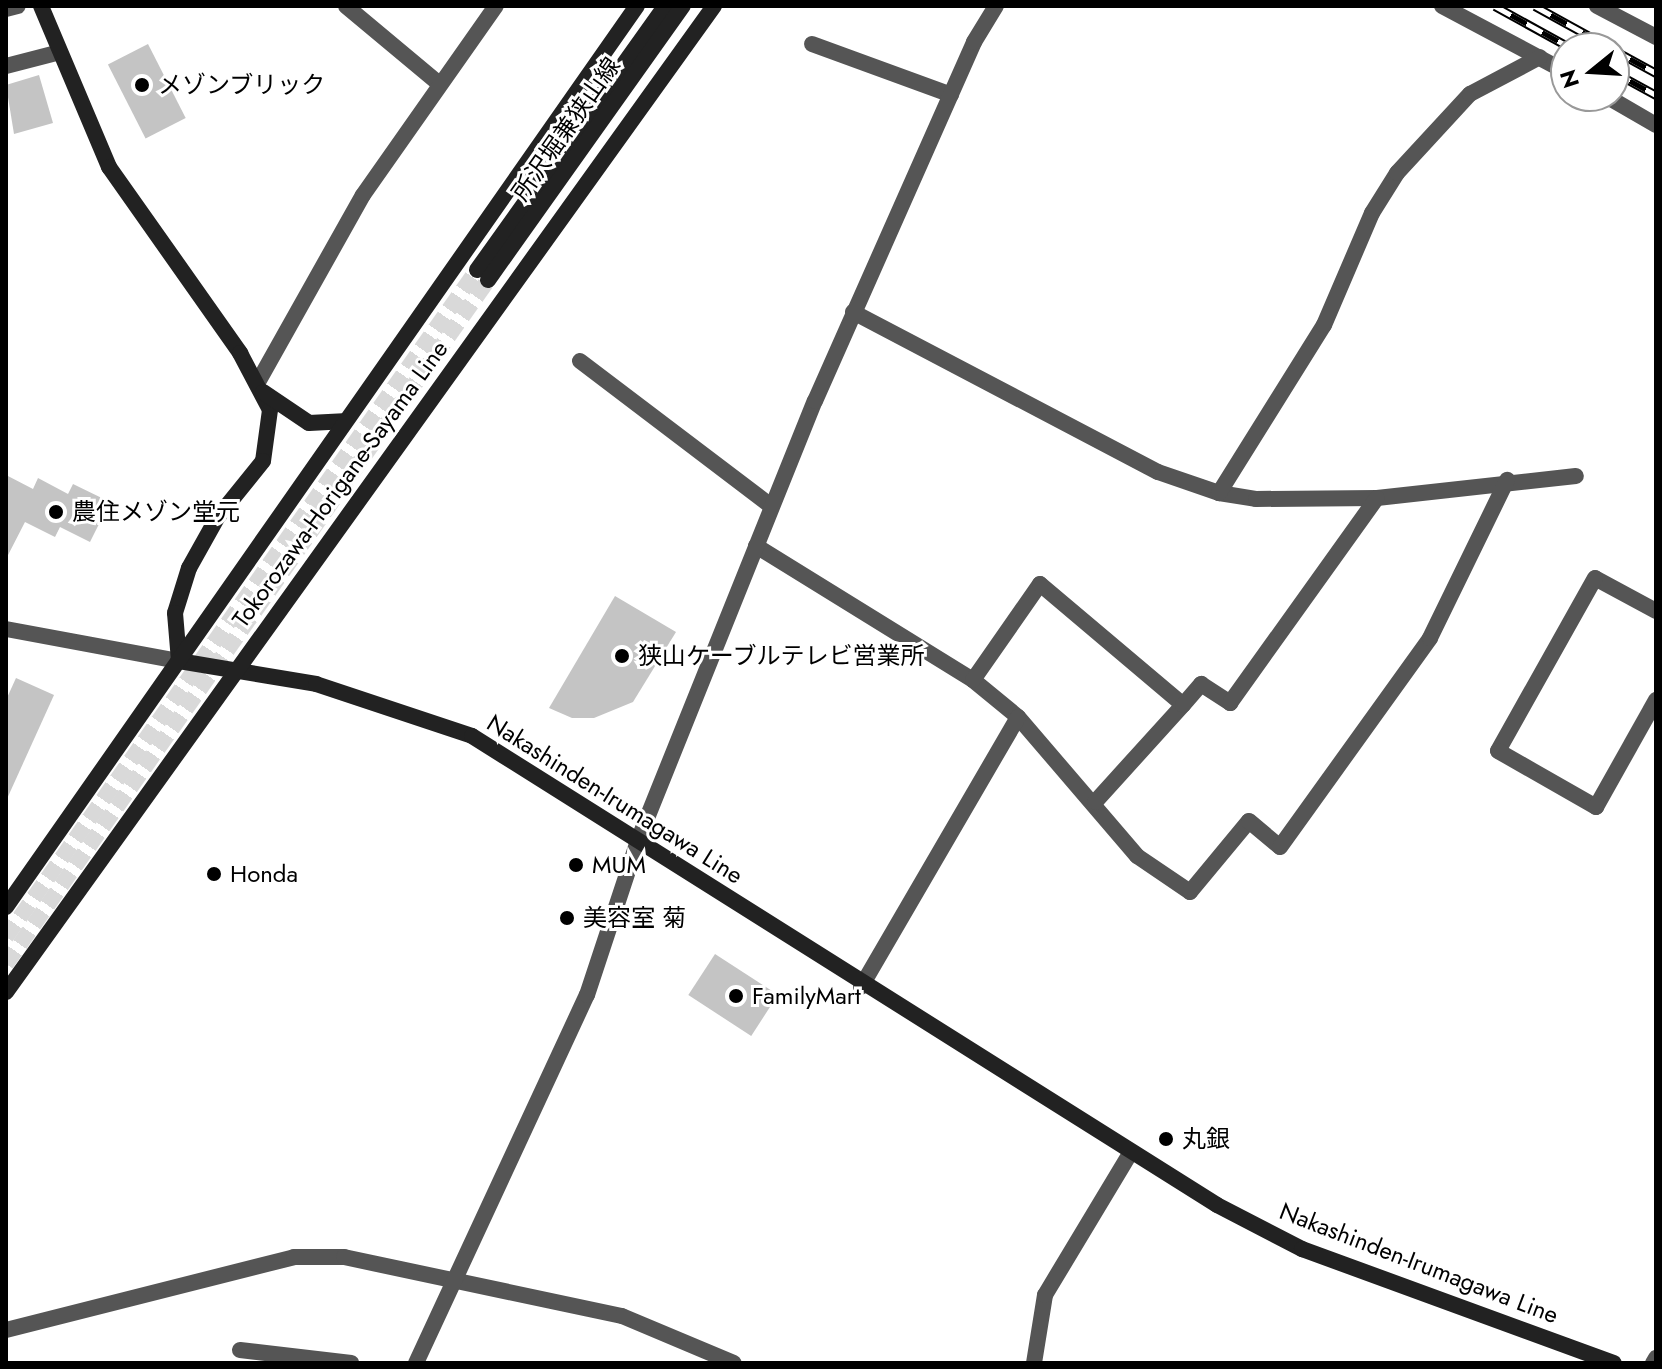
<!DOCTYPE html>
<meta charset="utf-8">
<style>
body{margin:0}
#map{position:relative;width:1662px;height:1369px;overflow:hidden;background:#fff;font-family:Jost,"Noto Sans JP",sans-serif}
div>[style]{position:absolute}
.building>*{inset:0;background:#c4c4c4;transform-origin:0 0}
.secondary-tunnel>*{height:16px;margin-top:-8px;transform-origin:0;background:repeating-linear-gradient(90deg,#d9d9d9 0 16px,transparent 0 24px)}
.minor>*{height:16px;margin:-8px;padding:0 8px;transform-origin:8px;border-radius:8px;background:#555}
.tertiary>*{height:16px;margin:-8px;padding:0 8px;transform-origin:8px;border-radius:8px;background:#555}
.secondary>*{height:16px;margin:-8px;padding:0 8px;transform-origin:8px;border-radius:8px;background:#222}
.rail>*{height:9px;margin-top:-4.5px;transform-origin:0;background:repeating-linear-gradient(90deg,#fff 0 18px,#000 0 36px);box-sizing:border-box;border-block:2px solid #000}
.dots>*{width:22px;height:22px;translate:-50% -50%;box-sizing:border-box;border:4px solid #fff;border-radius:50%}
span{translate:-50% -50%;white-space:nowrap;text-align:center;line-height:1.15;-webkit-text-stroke:6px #fff;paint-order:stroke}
.poi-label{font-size:24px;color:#000}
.left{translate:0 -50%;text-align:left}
.street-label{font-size:24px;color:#000}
.frame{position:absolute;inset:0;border:8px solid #000;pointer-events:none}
.north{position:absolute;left:1550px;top:32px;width:80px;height:80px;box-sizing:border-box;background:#fff;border:2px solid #999;border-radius:50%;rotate:252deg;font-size:22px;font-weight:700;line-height:32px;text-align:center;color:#000}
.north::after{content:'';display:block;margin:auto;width:28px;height:36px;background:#000;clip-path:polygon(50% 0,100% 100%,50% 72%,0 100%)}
</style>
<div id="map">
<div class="building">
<div style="left:148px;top:44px;width:83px;height:45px;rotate:63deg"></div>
<div style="clip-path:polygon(39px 75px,53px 123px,14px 134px,6px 85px)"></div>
<div style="clip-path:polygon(6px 475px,33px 489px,38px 478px,68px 494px,73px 484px,110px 502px,90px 542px,60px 527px,55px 537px,25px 522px,6px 559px)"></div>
<div style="clip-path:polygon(615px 596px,676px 632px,633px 702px,594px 718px,572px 718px,549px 708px)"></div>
<div style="clip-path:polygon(16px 678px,54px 695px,6px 801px,6px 700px)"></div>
<div style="left:715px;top:954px;width:75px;height:49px;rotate:33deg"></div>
</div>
<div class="secondary-tunnel">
<div style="left:6px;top:937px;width:817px;rotate:-54.77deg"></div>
<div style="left:6px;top:964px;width:837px;rotate:-54.83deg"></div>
</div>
<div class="minor">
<div style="left:346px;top:6px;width:120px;rotate:39.9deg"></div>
<div style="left:1442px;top:6px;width:140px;rotate:28deg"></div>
<div style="left:1597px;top:6px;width:67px;rotate:27.7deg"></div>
<div style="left:6px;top:9px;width:12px;rotate:-14deg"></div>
<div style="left:812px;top:44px;width:148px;rotate:20.1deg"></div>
<div style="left:6px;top:66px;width:52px;rotate:-14.6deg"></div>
<div style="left:1606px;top:96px;width:58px;rotate:30.1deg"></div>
<div style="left:853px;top:312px;width:344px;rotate:27.7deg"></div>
<div style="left:1158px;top:472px;width:65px;rotate:19deg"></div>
<div style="left:1219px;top:493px;width:37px;rotate:9deg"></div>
<div style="left:1256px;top:499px;width:121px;rotate:-0.5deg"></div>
<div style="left:1377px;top:498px;width:200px;rotate:-6.3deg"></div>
<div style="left:580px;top:361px;width:240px;rotate:37.2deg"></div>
<div style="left:258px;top:382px;width:214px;rotate:-60.7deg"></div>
<div style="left:363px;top:195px;width:231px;rotate:-54.9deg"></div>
<div style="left:1219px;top:493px;width:198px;rotate:-58deg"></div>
<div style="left:1324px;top:325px;width:122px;rotate:-66.8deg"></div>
<div style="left:1372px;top:213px;width:47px;rotate:-58deg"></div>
<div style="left:1397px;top:173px;width:108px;rotate:-47.3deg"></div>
<div style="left:1470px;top:94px;width:79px;rotate:-27.9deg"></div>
<div style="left:756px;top:546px;width:255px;rotate:31.7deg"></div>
<div style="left:973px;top:680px;width:58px;rotate:39.4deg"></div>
<div style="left:1018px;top:717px;width:183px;rotate:49.4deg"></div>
<div style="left:1137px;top:856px;width:64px;rotate:34.2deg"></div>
<div style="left:1190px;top:892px;width:92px;rotate:-50.3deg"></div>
<div style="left:1249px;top:821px;width:40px;rotate:40deg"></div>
<div style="left:1280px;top:847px;width:257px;rotate:-54.3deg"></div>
<div style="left:1430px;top:638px;width:176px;rotate:-64deg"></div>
<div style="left:1656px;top:611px;width:69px;rotate:-151.6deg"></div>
<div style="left:1595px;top:578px;width:198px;rotate:119.3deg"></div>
<div style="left:1498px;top:751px;width:113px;rotate:29.7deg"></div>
<div style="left:1596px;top:807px;width:123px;rotate:-60.7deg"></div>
<div style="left:973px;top:680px;width:117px;rotate:-55.1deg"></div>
<div style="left:1040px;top:584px;width:187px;rotate:40.2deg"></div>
<div style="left:1183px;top:705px;width:131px;rotate:132.2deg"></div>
<div style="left:1183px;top:705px;width:28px;rotate:-49deg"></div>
<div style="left:1201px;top:684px;width:35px;rotate:33deg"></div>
<div style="left:1230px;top:703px;width:252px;rotate:-54.4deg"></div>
<div style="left:861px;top:987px;width:312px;rotate:-59.8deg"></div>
<div style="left:6px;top:1330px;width:297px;rotate:-14.2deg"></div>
<div style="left:294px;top:1257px;width:50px"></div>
<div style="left:344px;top:1257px;width:284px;rotate:12deg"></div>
<div style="left:622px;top:1316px;width:121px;rotate:22.8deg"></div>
<div style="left:240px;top:1350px;width:112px;rotate:6.7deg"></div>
<div style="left:416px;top:1363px;width:406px;rotate:-65.1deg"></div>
<div style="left:587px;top:995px;width:165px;rotate:-71.7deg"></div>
<div style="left:1034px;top:1363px;width:69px;rotate:-80.8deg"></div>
<div style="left:1045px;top:1295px;width:163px;rotate:-59deg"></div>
<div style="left:1653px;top:1363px;width:6px;rotate:-59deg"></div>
</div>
<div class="tertiary">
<div style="left:6px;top:629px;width:176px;rotate:10.5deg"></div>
<div style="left:639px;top:838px;width:471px;rotate:-68.1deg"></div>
<div style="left:815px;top:401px;width:393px;rotate:-66.1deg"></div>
<div style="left:974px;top:42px;width:42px;rotate:-58.6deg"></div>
</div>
<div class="secondary">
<div style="left:41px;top:6px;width:175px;rotate:67.1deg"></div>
<div style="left:109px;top:167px;width:228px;rotate:54.8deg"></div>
<div style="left:240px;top:353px;width:64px;rotate:62.2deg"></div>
<div style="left:270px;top:410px;width:51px;rotate:97.8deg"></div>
<div style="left:263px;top:461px;width:73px;rotate:128.9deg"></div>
<div style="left:217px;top:518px;width:57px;rotate:119.2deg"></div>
<div style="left:189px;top:568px;width:47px;rotate:107.3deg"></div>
<div style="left:175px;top:613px;width:48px;rotate:85.2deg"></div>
<div style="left:179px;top:661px;width:139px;rotate:9.5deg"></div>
<div style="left:316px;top:684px;width:164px;rotate:18.4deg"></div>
<div style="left:472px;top:736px;width:880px;rotate:32.19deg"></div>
<div style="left:1217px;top:1205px;width:96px;rotate:27.4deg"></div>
<div style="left:1302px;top:1249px;width:332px;rotate:20.1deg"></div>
<div style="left:477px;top:270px;width:324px;rotate:-54.5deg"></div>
<div style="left:488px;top:280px;width:336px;rotate:-54.6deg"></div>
<div style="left:263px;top:392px;width:55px;rotate:34deg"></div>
<div style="left:309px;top:423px;width:34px;rotate:-3deg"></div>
<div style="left:6px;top:907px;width:1100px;rotate:-55deg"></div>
<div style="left:6px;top:992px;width:1214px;rotate:-54.32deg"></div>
</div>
<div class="rail">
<div style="left:1495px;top:6px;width:87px;rotate:28.9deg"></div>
<div style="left:1535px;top:6px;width:87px;rotate:28.9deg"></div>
<div style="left:1614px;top:50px;width:48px;rotate:28.7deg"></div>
<div style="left:1614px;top:72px;width:48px;rotate:28.7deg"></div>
</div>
<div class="dots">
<div style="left:142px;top:85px;background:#000"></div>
<div style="left:56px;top:512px;background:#000"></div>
<div style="left:622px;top:656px;background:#000"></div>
<div style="left:576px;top:865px;background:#000"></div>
<div style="left:214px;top:874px;background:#000"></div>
<div style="left:567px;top:918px;background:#000"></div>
<div style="left:736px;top:996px;background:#000"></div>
<div style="left:1166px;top:1139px;background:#000"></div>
</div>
<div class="poi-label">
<span class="left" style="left:158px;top:85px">メゾンブリック</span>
<span class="left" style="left:72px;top:512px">農住メゾン堂元</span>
<span class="left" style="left:638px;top:656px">狭山ケーブルテレビ営業所</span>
<span class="left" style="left:592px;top:865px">MUM</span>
<span class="left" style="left:230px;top:874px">Honda</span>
<span class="left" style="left:583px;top:918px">美容室 菊</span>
<span class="left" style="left:752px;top:996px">FamilyMart</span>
<span class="left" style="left:1182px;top:1139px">丸銀</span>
</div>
<div class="street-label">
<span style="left:566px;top:129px;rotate:-55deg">所沢堀兼狭山線</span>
<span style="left:340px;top:484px;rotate:-54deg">Tokorozawa-Horigane-Sayama Line</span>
<span style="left:615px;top:799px;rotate:32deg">Nakashinden-Irumagawa Line</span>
<span style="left:1419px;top:1263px;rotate:21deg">Nakashinden-Irumagawa Line</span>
</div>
<div class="frame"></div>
<div class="north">N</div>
</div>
